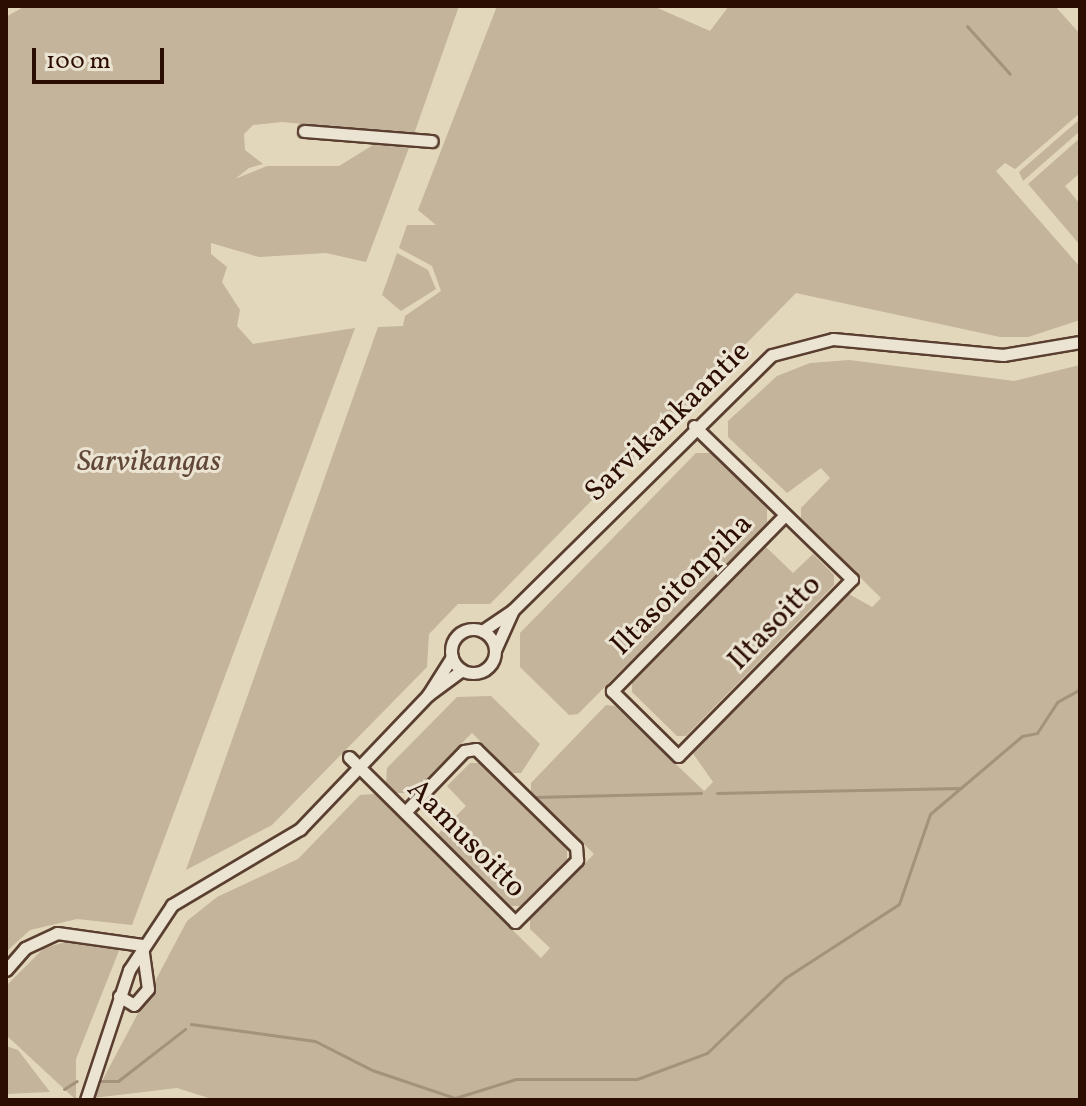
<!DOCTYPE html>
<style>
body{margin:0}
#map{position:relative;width:1086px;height:1106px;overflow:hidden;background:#e2d6bb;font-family:Vollkorn,serif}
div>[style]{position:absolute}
.green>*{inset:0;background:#c3b49b}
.stream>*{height:3px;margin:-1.5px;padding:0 1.5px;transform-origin:1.5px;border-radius:1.5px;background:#a4927c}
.roads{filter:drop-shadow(2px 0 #5a3f30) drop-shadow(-2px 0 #5a3f30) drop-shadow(0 2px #5a3f30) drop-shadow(0 -2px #5a3f30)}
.minor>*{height:11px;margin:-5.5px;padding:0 5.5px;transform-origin:5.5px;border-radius:5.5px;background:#ece4d3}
.minor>.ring{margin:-5.5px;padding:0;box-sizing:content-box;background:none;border:11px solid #ece4d3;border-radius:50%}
span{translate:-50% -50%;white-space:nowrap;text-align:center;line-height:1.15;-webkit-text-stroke:6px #ece4d3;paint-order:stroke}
.street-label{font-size:30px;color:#2c0d01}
.park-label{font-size:30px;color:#614737;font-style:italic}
.frame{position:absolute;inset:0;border:8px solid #2c0d01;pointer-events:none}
.scale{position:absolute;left:32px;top:48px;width:132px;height:36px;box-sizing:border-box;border:4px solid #2c0d01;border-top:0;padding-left:10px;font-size:24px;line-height:28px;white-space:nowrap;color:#2c0d01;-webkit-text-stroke:6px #ece4d3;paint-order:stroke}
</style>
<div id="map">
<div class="green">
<div style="clip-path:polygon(25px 6px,459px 6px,414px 134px,282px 122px,253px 125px,244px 134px,245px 150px,263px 164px,249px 168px,235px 179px,267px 166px,339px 166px,378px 142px,410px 145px,366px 262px,326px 253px,259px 257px,211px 243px,211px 254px,227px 267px,222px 282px,240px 310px,237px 326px,253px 344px,355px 328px,132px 925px,77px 919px,30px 930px,6px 952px,6px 17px)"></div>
<div style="clip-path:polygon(497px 6px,653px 6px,710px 31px,729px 6px,1055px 6px,1080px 34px,1080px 113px,1015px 169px,1005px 163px,996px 171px,1080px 267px,1080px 320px,1028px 337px,1000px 337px,796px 293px,629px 462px,615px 463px,598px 480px,598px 494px,490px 604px,458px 604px,429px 634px,427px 667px,272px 825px,186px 870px,378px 327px,403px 326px,405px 316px,441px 291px,432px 266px,399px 248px,407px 225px,436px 225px,418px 210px)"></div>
<div style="clip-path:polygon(1080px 119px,1080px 131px,1023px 181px,1019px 172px)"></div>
<div style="clip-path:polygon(1080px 138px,1080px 173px,1065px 186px,1080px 204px,1080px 245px,1028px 184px)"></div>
<div style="clip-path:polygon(397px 253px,428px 270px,436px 289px,401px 311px,382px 295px)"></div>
<div style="clip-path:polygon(849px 360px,1014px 381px,1080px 365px,1080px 1100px,215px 1100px,177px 1088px,93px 1098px,187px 921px,217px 897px,298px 859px,360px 795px,375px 794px,541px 958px,550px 948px,530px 929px,530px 919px,594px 854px,531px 792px,531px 783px,606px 705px,615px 706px,704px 791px,713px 782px,692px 752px,849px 594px,872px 607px,881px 598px,801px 519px,801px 508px,830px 478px,821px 468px,787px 493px,728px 437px,728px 421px,777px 376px,810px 363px)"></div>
<div style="clip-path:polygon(696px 453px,711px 453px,767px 508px,767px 523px,578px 714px,569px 715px,520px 667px,520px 633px)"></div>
<div style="clip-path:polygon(766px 547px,793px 573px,813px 554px,834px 575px,834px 585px,686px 736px,677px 736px,632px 692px,632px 683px)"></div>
<div style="clip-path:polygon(491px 696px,540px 744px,521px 773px,512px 773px,472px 733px,412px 793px,396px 793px,386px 783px,387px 768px,457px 697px)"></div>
<div style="clip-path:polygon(470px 763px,479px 763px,567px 850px,567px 859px,520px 906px,511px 906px,438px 834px,466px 806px,447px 786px)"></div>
<div style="clip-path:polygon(84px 937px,120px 948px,76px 1059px,76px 1100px,6px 1035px,6px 986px,44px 948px)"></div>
<div style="clip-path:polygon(6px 1046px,18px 1050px,50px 1092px,6px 1094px)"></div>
</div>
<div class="stream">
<div style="left:967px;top:26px;width:64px;rotate:48.1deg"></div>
<div style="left:717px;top:793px;width:244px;rotate:-1.2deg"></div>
<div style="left:534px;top:797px;width:167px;rotate:-1.4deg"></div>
<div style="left:191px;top:1024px;width:125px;rotate:7.8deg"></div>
<div style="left:315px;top:1041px;width:62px;rotate:27deg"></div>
<div style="left:372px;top:1070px;width:88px;rotate:18.6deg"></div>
<div style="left:455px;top:1098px;width:64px;rotate:-17.3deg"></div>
<div style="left:516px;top:1079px;width:121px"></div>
<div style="left:637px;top:1079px;width:75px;rotate:-20.4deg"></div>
<div style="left:707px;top:1053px;width:108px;rotate:-43.9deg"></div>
<div style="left:785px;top:978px;width:136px;rotate:-33deg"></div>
<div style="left:899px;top:904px;width:95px;rotate:-71deg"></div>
<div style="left:930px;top:814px;width:121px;rotate:-40.3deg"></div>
<div style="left:1022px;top:736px;width:15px;rotate:-11deg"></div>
<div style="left:1037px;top:733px;width:37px;rotate:-57deg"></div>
<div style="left:1057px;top:702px;width:26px;rotate:-29deg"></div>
<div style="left:100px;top:1081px;width:18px"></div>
<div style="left:118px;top:1081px;width:85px;rotate:-37.8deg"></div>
<div style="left:64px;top:1089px;width:15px;rotate:-32deg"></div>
</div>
<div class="roads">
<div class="minor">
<div style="left:304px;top:131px;width:128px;rotate:4.5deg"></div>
<div style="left:694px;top:426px;width:220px;rotate:44.1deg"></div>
<div style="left:852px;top:579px;width:248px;rotate:134.5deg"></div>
<div style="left:678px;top:756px;width:93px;rotate:-135.4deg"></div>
<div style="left:612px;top:691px;width:247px;rotate:-45.5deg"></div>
<div style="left:513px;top:610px;width:363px;rotate:-44.6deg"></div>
<div style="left:772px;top:355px;width:63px;rotate:-14.7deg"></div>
<div style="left:833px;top:339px;width:171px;rotate:5.4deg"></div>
<div style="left:1003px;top:355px;width:78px;rotate:-9.6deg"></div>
<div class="ring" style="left:451px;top:629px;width:33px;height:33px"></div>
<div style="left:482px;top:631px;width:37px;rotate:-34deg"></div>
<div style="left:513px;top:610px;width:44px;rotate:114.2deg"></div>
<div style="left:452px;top:657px;width:45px;rotate:122.3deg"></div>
<div style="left:428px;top:695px;width:42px;rotate:-36.3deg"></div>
<div style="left:349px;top:757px;width:234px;rotate:44.8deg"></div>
<div style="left:515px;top:922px;width:88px;rotate:-45deg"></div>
<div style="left:577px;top:860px;width:13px;rotate:-94deg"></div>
<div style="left:576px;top:847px;width:140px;rotate:-135.6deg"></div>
<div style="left:476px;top:749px;width:12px;rotate:171deg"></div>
<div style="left:464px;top:751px;width:85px;rotate:134deg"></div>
<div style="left:6px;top:970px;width:29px;rotate:-49deg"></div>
<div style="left:25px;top:948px;width:35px;rotate:-25deg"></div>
<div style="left:57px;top:933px;width:86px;rotate:8deg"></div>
<div style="left:119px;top:996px;width:17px;rotate:31deg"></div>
<div style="left:134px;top:1005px;width:21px;rotate:-49deg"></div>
<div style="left:148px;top:989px;width:43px;rotate:-97.9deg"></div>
<div style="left:86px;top:1100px;width:137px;rotate:-71.7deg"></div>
<div style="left:129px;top:970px;width:78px;rotate:-56.5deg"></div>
<div style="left:172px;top:905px;width:149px;rotate:-30.7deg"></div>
<div style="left:300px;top:829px;width:185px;rotate:-46.3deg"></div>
</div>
</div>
<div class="street-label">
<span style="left:668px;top:422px;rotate:-44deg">Sarvikankaantie</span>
<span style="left:682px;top:585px;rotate:-45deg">Iltasoitonpiha</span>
<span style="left:775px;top:623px;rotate:-46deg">Iltasoitto</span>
<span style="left:466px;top:839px;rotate:45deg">Aamusoitto</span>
</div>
<div class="park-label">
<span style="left:149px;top:462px">Sarvikangas</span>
</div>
<div class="frame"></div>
<div class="scale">100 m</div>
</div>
